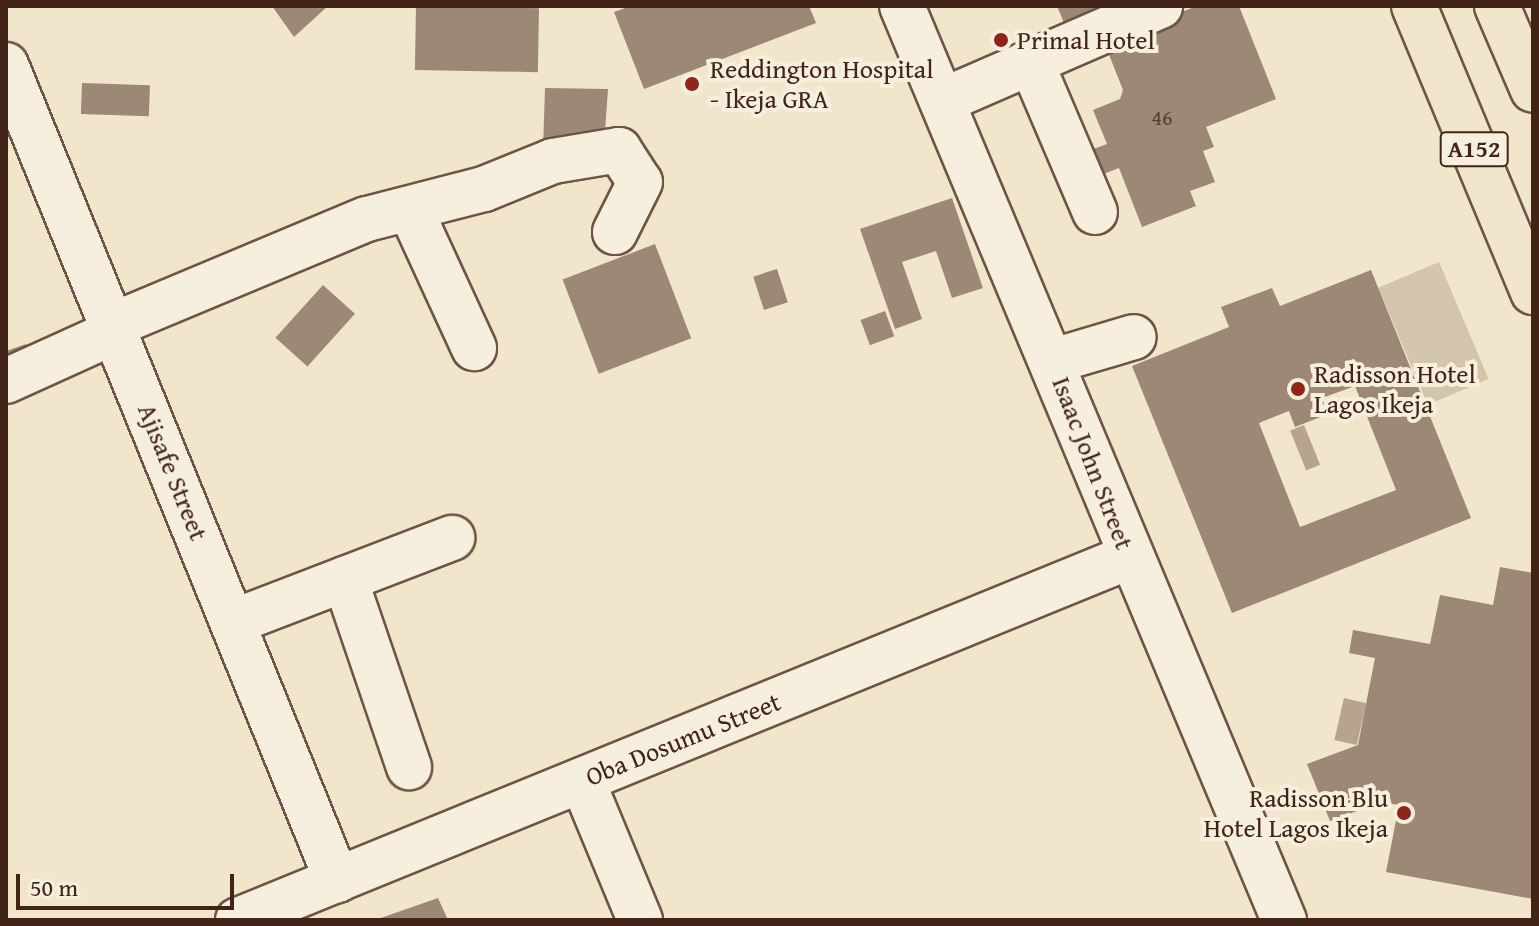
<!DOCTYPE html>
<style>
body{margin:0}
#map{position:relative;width:1539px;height:926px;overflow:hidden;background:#f1e6cb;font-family:"Gentium Book Plus",serif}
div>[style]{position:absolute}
.green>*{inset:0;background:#d3c5ac;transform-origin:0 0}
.water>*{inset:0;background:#b6a48e;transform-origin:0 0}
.building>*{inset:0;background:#9d8875;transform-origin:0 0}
.roads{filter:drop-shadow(2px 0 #6e5444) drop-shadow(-2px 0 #6e5444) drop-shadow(0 2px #6e5444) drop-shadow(0 -2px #6e5444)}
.minor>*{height:44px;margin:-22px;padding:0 22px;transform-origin:22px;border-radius:22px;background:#f6efdd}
.major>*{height:44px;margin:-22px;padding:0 22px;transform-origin:22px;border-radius:22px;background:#f1e6cb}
.dots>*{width:22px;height:22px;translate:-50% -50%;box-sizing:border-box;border:4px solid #f6efdd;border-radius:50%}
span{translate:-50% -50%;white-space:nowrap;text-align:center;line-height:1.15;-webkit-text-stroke:8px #f6efdd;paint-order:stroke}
.number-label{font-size:22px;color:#593c2e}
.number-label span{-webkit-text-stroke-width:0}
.shield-label span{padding:2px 6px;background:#f6efdd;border:2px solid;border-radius:6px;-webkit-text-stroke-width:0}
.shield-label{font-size:24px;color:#422317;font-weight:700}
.poi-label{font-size:26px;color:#422317}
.left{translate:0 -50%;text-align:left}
.right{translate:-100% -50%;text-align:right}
.street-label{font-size:26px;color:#422317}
.frame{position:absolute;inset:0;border:8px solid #422317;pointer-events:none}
.scale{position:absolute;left:16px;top:874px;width:218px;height:36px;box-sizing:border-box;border:4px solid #422317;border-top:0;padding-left:10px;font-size:24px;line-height:28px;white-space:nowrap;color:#422317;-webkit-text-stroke:6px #f6efdd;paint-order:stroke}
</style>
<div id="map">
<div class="green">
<div style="left:1439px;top:262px;width:127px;height:66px;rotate:67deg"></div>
</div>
<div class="water">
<div style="left:1304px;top:425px;width:43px;height:15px;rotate:68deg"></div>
<div style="left:1344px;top:698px;width:23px;height:43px;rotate:13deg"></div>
</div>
<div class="building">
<div style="clip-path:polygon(272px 6px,328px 6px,294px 37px)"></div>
<div style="left:416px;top:6px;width:123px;height:64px;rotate:1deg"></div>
<div style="clip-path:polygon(631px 6px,809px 6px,816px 23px,644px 89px,614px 12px)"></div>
<div style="clip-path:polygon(1057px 6px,1106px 6px,1064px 23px)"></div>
<div style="clip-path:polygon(1197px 6px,1239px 6px,1276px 99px,1206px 127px,1214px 147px,1203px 151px,1215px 182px,1190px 191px,1196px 206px,1142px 227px,1119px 168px,1101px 175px,1091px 150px,1107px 144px,1093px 110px,1120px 99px,1123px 90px,1104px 42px)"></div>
<div style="left:82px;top:83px;width:68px;height:31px;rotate:2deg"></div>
<div style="clip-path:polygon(545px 88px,608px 89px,604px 145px,543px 150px)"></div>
<div style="clip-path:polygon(952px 198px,983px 288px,952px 298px,936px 251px,902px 262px,922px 319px,895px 329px,860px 229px)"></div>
<div style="left:655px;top:244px;width:101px;height:99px;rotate:69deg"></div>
<div style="left:777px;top:269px;width:35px;height:25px;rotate:72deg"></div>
<div style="clip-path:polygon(evenodd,1371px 270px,1471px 518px,1232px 613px,1132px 366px,1229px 327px,1221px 307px,1272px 288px,1280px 306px,1371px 270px,1355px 386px,1396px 490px,1300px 527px,1259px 423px,1289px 411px,1295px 427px,1328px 414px,1322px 398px,1355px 386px)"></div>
<div style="left:323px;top:285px;width:43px;height:71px;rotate:42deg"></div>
<div style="left:885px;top:311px;width:27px;height:26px;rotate:70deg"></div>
<div style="clip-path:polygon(26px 344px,34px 368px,6px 378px,6px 351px)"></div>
<div style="clip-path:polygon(1500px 567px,1533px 573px,1533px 899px,1386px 872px,1399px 805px,1381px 802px,1330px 821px,1307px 764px,1358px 745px,1375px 658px,1349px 653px,1353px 630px,1430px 644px,1440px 595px,1493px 605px)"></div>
<div style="clip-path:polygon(438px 898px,448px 920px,375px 920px)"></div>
</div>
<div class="roads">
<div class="minor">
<div style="left:902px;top:6px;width:991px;rotate:67.32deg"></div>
<div style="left:1031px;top:62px;width:163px;rotate:66.9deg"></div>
<div style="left:6px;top:65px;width:880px;rotate:67.9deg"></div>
<div style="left:942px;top:101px;width:238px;rotate:-23.5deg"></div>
<div style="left:411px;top:211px;width:151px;rotate:65.3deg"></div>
<div style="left:113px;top:325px;width:275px;rotate:-22.7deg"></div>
<div style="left:367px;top:219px;width:121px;rotate:-14.4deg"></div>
<div style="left:484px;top:189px;width:74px;rotate:-22.1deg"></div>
<div style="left:553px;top:161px;width:67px;rotate:-9.5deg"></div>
<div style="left:619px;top:150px;width:38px;rotate:57deg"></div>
<div style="left:640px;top:182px;width:56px;rotate:116.6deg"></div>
<div style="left:1053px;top:361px;width:84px;rotate:-16.5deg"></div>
<div style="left:6px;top:381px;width:121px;rotate:-24.4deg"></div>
<div style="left:345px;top:579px;width:199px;rotate:71.2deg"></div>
<div style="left:233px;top:622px;width:235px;rotate:-21deg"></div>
<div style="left:582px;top:780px;width:152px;rotate:67.5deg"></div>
<div style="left:238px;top:920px;width:962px;rotate:-22.17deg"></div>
</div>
<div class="major">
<div style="left:1414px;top:6px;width:310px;rotate:67.4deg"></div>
<div style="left:1497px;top:6px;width:91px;rotate:66.8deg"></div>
</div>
</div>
<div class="dots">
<div style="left:1001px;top:40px;background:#8f2418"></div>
<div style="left:692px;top:84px;background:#8f2418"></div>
<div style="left:1298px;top:389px;background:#8f2418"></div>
<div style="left:1404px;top:813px;background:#8f2418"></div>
</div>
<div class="number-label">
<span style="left:1162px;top:118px">46</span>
</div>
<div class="shield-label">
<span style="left:1474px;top:149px">A152</span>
</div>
<div class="poi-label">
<span class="left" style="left:1017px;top:40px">Primal Hotel</span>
<span class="left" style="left:710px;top:84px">Reddington Hospital<br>- Ikeja GRA</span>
<span class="left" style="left:1314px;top:389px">Radisson Hotel<br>Lagos Ikeja</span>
<span class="right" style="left:1388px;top:813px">Radisson Blu<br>Hotel Lagos Ikeja</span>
</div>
<div class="street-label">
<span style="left:1093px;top:463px;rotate:69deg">Isaac John Street</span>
<span style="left:173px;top:472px;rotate:68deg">Ajisafe Street</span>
<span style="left:683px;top:739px;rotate:-22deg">Oba Dosumu Street</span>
</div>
<div class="frame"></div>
<div class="scale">50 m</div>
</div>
